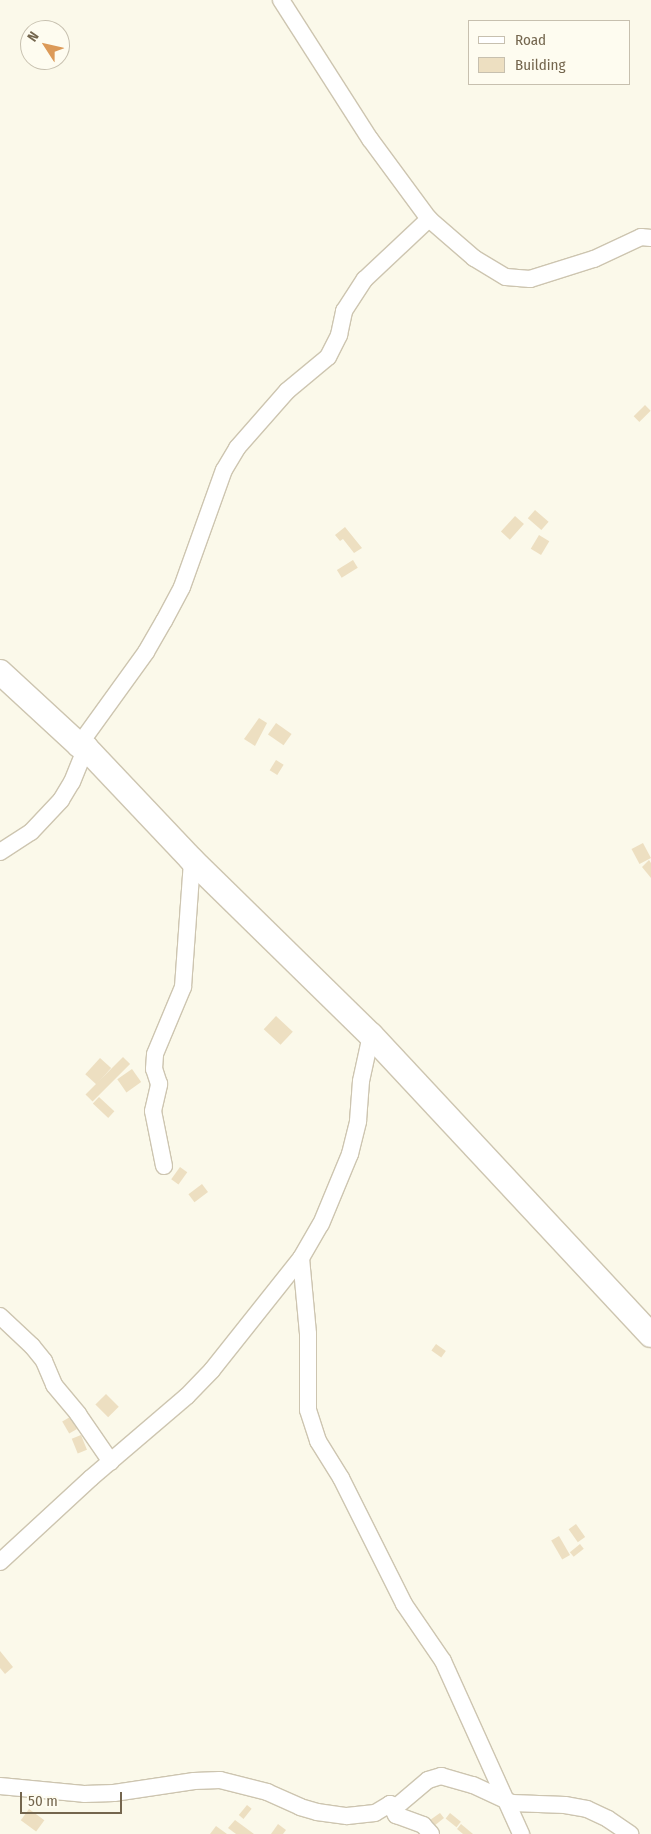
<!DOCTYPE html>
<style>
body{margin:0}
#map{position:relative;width:651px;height:1834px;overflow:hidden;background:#fbf9ea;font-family:"Fira Sans Condensed",sans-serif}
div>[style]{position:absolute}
.building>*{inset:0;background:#eddfc1;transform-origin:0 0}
.roads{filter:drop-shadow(1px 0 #cdc5b0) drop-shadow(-1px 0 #cdc5b0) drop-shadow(0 1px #cdc5b0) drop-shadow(0 -1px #cdc5b0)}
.street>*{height:16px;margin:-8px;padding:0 8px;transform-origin:8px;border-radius:8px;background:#fff}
.secondary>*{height:24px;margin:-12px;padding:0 12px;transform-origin:12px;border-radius:12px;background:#fff}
span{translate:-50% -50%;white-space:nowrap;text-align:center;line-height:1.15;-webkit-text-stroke:5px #fefcf0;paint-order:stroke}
.legend{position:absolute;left:468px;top:20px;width:162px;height:65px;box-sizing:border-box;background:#fefcf0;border:1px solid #c7c0af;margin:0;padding:6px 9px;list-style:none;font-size:15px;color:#74664e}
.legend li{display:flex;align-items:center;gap:10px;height:25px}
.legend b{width:25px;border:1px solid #c7c0af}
.north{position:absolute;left:20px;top:20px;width:50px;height:50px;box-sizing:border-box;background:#fefcf0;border:1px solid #c7c0af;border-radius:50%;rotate:305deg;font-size:14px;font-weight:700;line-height:20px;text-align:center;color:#74664e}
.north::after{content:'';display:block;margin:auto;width:18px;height:22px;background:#dc9a58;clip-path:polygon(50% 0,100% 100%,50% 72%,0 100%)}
.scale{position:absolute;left:20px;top:1792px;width:102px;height:22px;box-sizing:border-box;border:2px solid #74664e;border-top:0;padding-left:6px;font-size:15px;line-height:18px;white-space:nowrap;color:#74664e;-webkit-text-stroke:4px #fefcf0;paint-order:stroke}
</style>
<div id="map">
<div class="building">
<div style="left:645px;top:405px;width:8px;height:16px;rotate:45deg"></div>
<div style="left:535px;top:510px;width:18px;height:11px;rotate:41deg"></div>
<div style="left:515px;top:516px;width:12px;height:21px;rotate:42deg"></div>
<div style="clip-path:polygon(345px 527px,362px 548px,354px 553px,343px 539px,340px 541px,335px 535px)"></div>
<div style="left:539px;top:535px;width:12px;height:16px;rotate:31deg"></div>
<div style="left:353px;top:560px;width:9px;height:19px;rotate:58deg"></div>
<div style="clip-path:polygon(259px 718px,267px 723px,255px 746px,244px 739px)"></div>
<div style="left:276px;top:723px;width:19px;height:14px;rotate:35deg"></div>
<div style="left:276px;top:760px;width:9px;height:12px;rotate:32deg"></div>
<div style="left:643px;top:843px;width:17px;height:13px;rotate:62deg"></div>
<div style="clip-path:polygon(649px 860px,651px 863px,651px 878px,642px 867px)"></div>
<div style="left:276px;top:1016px;width:23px;height:18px;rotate:43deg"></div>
<div style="left:123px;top:1057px;width:10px;height:53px;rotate:45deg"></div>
<div style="left:100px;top:1058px;width:15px;height:22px;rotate:42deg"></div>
<div style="left:132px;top:1069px;width:16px;height:18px;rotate:55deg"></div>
<div style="left:99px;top:1097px;width:21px;height:9px;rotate:43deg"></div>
<div style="left:180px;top:1167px;width:9px;height:15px;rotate:36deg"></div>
<div style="left:202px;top:1184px;width:10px;height:17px;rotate:53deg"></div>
<div style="left:436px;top:1344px;width:12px;height:8px;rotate:35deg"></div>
<div style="left:106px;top:1394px;width:18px;height:15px;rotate:45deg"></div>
<div style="left:70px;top:1417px;width:14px;height:9px;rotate:60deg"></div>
<div style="left:81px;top:1435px;width:16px;height:10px;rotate:68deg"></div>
<div style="left:576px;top:1524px;width:16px;height:9px;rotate:55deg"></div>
<div style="left:559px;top:1536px;width:22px;height:9px;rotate:60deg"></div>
<div style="left:580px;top:1544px;width:6px;height:13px;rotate:51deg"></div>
<div style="clip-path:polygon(0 1651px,13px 1667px,5px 1674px,0 1668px)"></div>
<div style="left:247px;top:1805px;width:6px;height:13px;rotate:39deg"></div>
<div style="left:29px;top:1809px;width:19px;height:14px;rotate:36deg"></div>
<div style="clip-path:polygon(440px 1813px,444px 1818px,434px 1826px,430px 1820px)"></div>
<div style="left:450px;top:1813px;width:14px;height:7px;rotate:39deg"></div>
<div style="clip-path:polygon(235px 1820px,254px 1834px,236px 1834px,228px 1828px)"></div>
<div style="clip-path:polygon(278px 1824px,286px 1830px,283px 1834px,271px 1834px)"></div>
<div style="clip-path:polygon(461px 1824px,473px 1834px,463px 1834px,457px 1829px)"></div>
<div style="clip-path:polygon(216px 1826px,227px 1834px,210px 1834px)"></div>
</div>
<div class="roads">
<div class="street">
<div style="left:281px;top:0;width:165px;rotate:57.4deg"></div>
<div style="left:370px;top:139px;width:99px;rotate:53.6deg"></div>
<div style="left:429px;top:219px;width:60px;rotate:40.9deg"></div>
<div style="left:474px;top:258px;width:37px;rotate:31deg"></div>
<div style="left:506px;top:277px;width:24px;rotate:5deg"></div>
<div style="left:530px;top:279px;width:67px;rotate:-17.4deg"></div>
<div style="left:594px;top:259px;width:52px;rotate:-25.1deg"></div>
<div style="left:641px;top:237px;width:10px;rotate:6deg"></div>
<div style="left:79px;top:745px;width:115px;rotate:-54.2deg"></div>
<div style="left:146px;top:652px;width:36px;rotate:-60deg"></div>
<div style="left:164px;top:621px;width:38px;rotate:-62deg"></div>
<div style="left:182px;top:587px;width:124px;rotate:-70.3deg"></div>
<div style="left:224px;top:470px;width:26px;rotate:-59deg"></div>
<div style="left:237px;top:448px;width:76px;rotate:-48.7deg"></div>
<div style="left:287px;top:391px;width:53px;rotate:-39.7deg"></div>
<div style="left:328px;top:357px;width:25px;rotate:-63deg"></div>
<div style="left:339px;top:335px;width:25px;rotate:-78deg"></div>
<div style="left:344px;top:311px;width:38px;rotate:-57deg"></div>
<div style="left:365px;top:279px;width:88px;rotate:-43.2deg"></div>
<div style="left:0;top:852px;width:37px;rotate:-33deg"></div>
<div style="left:31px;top:832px;width:44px;rotate:-46.8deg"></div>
<div style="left:61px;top:800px;width:21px;rotate:-59deg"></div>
<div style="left:72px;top:782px;width:37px;rotate:-68deg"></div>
<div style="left:164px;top:1166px;width:56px;rotate:-101.3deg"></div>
<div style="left:153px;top:1111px;width:28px;rotate:-77deg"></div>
<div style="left:159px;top:1084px;width:16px;rotate:-108deg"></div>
<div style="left:154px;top:1069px;width:15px;rotate:-86deg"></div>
<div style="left:155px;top:1054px;width:73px;rotate:-67.3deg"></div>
<div style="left:183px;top:987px;width:127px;rotate:-85.9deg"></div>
<div style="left:301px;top:1258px;width:76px;rotate:84.7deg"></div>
<div style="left:308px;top:1334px;width:76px;rotate:90deg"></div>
<div style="left:308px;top:1410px;width:33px;rotate:72deg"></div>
<div style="left:318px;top:1441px;width:44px;rotate:58.1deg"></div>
<div style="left:341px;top:1478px;width:141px;rotate:63.4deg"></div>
<div style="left:404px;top:1604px;width:69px;rotate:55.6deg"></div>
<div style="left:443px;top:1661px;width:190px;rotate:65.7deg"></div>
<div style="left:0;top:1316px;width:44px;rotate:43.2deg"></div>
<div style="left:32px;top:1346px;width:19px;rotate:51deg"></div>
<div style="left:44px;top:1361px;width:26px;rotate:67deg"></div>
<div style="left:54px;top:1385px;width:38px;rotate:50deg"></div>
<div style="left:78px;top:1414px;width:58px;rotate:55.5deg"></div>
<div style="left:0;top:1562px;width:124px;rotate:-42.7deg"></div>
<div style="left:91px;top:1478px;width:126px;rotate:-40.5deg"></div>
<div style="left:187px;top:1396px;width:36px;rotate:-46deg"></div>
<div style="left:212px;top:1370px;width:143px;rotate:-51.5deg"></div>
<div style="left:301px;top:1258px;width:39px;rotate:-60deg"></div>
<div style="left:321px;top:1224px;width:76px;rotate:-67.5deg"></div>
<div style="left:350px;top:1154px;width:34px;rotate:-76deg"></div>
<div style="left:358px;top:1121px;width:40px;rotate:-85.7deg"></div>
<div style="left:361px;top:1081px;width:47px;rotate:-77.7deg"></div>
<div style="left:0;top:1786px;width:84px;rotate:5.4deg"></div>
<div style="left:84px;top:1794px;width:30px;rotate:-2deg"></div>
<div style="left:114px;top:1793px;width:81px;rotate:-8.5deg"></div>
<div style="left:194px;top:1781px;width:26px;rotate:-2deg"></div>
<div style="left:220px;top:1780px;width:49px;rotate:14.3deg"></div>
<div style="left:267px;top:1792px;width:36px;rotate:24deg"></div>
<div style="left:300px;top:1807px;width:18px;rotate:16deg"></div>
<div style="left:317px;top:1812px;width:30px;rotate:8deg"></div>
<div style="left:347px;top:1816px;width:28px;rotate:-6deg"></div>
<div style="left:375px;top:1813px;width:17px;rotate:-31deg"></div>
<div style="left:390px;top:1804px;width:7px;rotate:27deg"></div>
<div style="left:396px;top:1807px;width:42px;rotate:-40.2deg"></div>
<div style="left:428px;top:1780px;width:14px;rotate:-17deg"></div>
<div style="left:441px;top:1776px;width:33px;rotate:16deg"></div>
<div style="left:473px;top:1785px;width:43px;rotate:24.8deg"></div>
<div style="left:512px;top:1803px;width:53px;rotate:2.2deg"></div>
<div style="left:565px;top:1805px;width:22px;rotate:10deg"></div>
<div style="left:587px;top:1809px;width:23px;rotate:25deg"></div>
<div style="left:608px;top:1819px;width:27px;rotate:34deg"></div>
<div style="left:390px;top:1804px;width:13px;rotate:61deg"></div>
<div style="left:396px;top:1815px;width:29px;rotate:20deg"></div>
<div style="left:423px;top:1825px;width:12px;rotate:48deg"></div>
</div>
<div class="secondary">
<div style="left:0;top:672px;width:108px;rotate:42.7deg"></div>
<div style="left:79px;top:745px;width:8px;rotate:23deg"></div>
<div style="left:86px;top:748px;width:154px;rotate:46.6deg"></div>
<div style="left:192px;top:860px;width:250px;rotate:44.4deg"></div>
<div style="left:371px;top:1035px;width:410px;rotate:47deg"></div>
</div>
</div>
<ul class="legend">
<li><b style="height:6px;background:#fff"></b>Road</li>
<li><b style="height:14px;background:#eddfc1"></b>Building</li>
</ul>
<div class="north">N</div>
<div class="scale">50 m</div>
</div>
